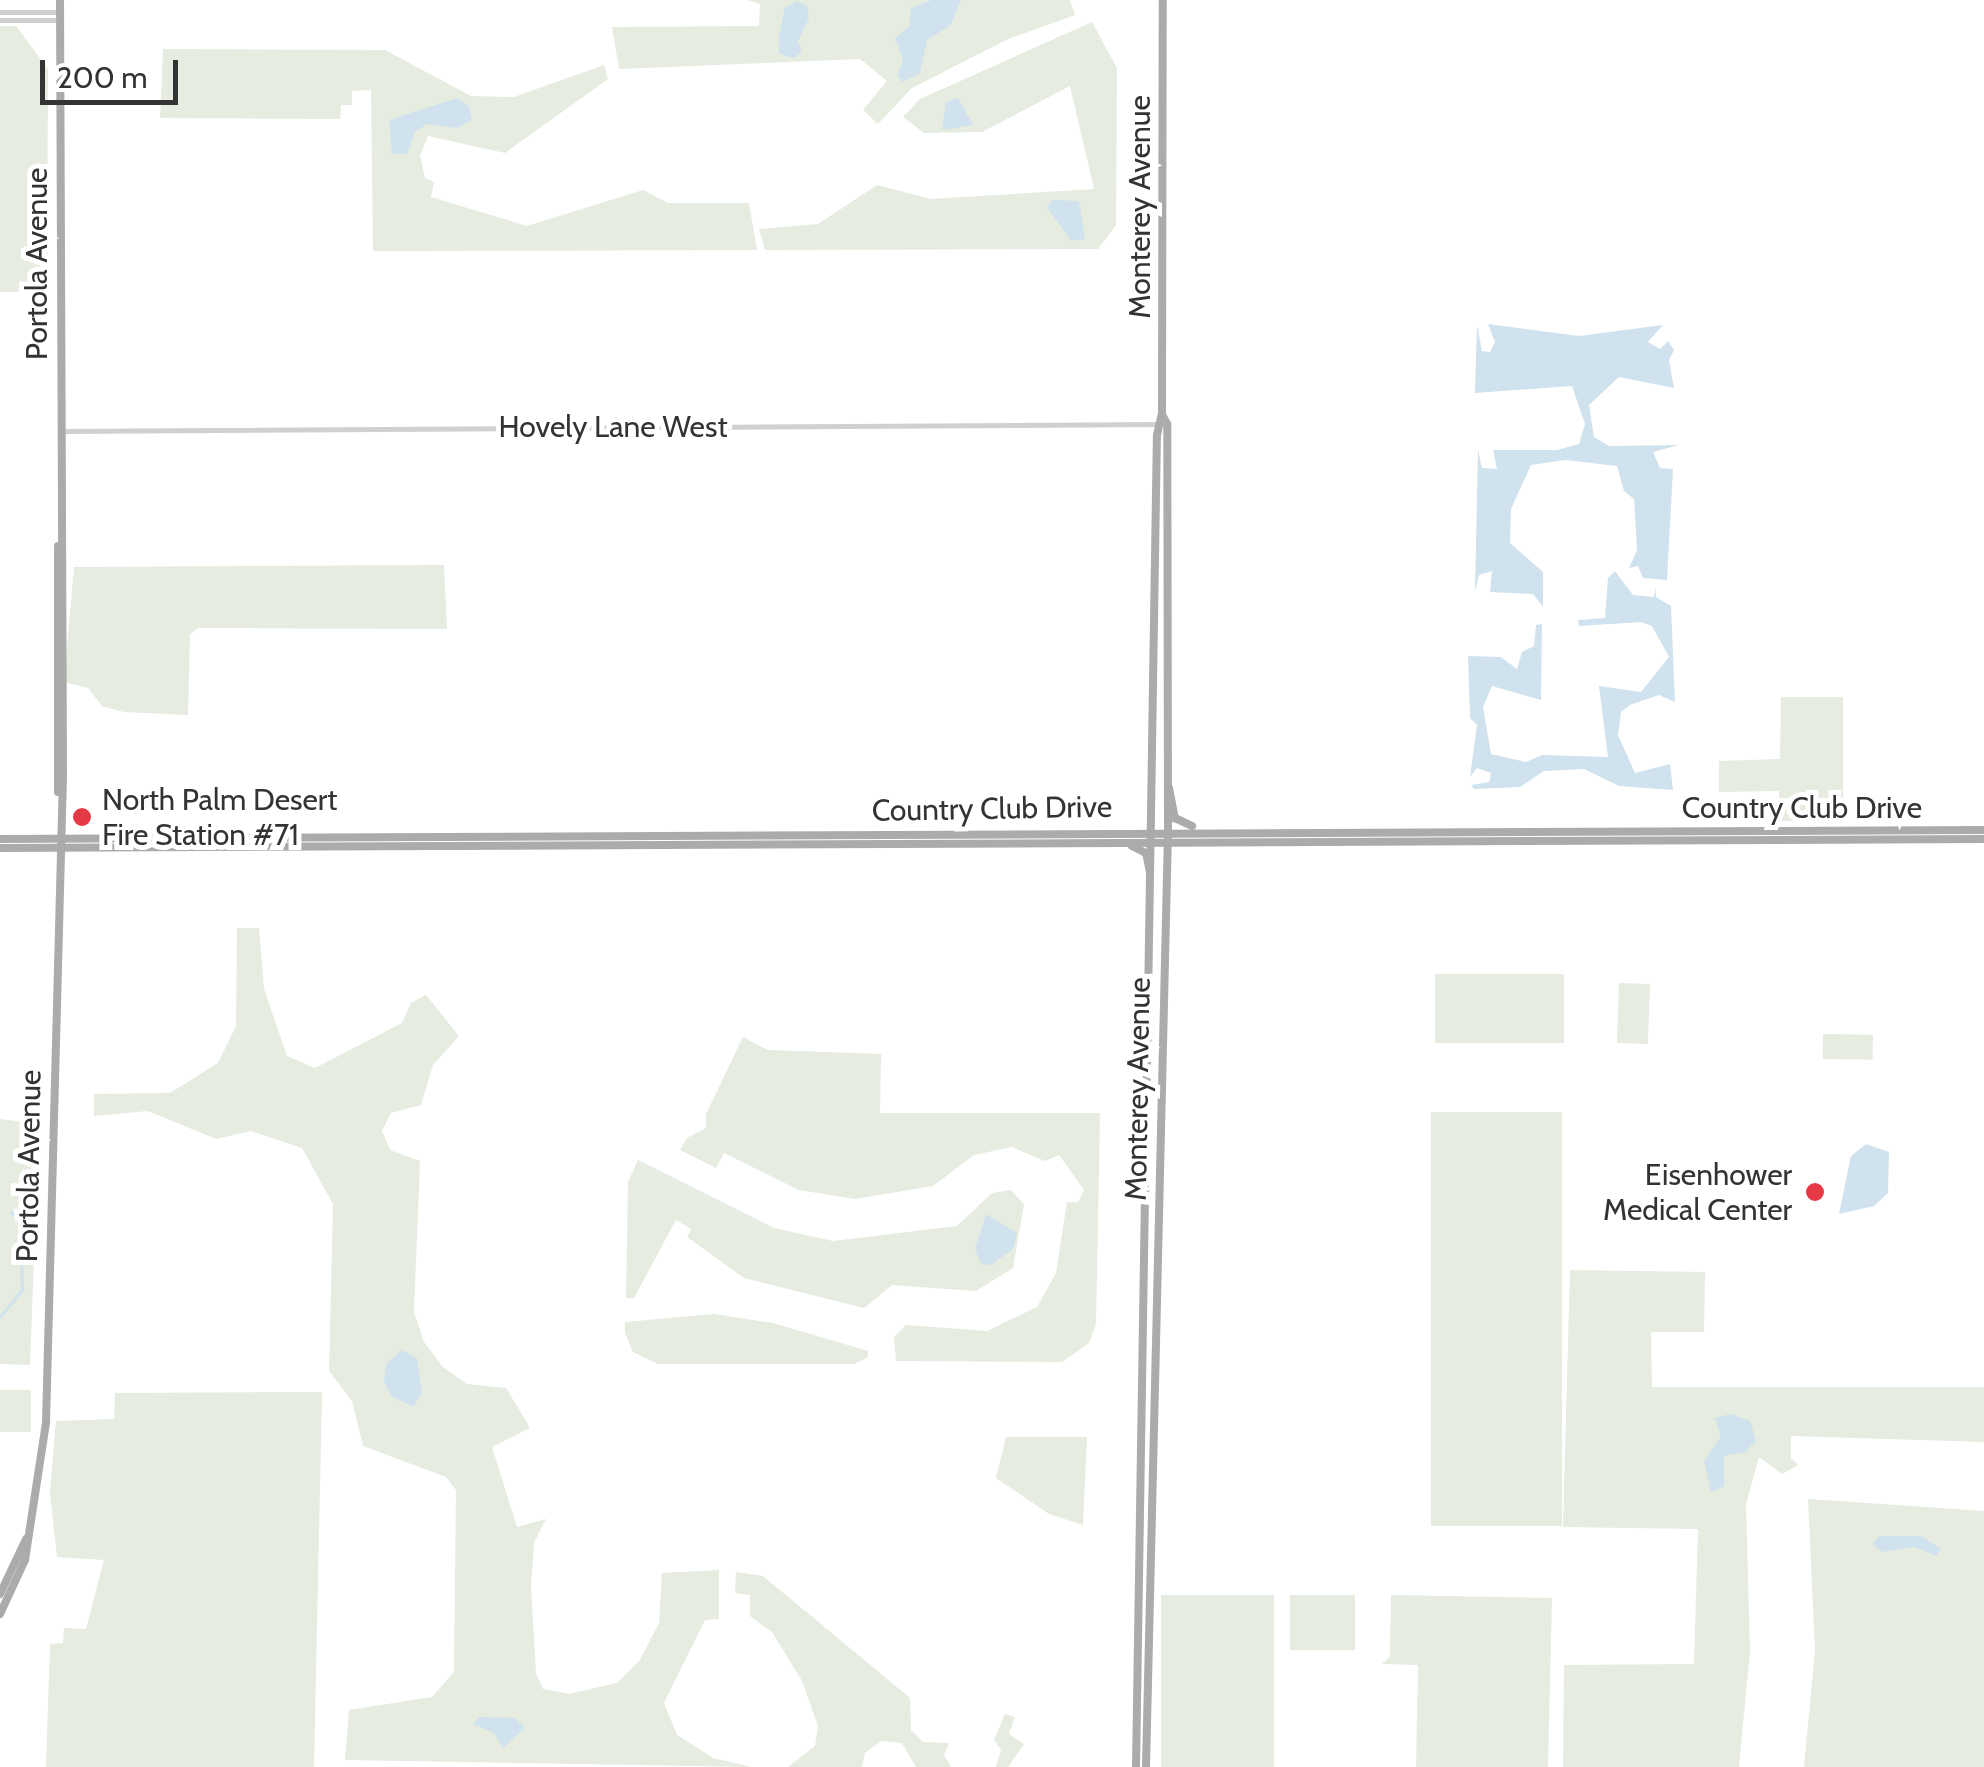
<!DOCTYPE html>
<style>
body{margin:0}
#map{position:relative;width:1984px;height:1767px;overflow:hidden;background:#fff;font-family:Cabin,sans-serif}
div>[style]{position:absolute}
.green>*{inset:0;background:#e6ecdf;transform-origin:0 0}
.water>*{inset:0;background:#cfe2ee}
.stream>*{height:2.5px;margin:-1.25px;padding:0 1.25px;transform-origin:1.25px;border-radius:1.25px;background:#cfe2ee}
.minor>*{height:5px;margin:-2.5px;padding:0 2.5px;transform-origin:2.5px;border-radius:2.5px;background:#d0d0d0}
.major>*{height:8px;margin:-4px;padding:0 4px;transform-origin:4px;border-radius:4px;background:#ababab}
.dots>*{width:28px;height:28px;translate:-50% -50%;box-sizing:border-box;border:5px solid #fff;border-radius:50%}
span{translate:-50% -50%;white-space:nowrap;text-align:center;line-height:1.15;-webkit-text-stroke:10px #fff;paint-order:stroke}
.street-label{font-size:30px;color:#333}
.poi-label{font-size:30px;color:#333}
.left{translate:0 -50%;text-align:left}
.right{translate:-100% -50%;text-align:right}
.scale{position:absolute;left:40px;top:60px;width:138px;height:45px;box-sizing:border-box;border:5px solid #333;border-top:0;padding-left:12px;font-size:30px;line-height:35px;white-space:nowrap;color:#333;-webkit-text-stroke:8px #fff;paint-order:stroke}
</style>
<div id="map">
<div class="green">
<div style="clip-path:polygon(747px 0,1070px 0,1075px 15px,1008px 39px,912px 88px,878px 124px,863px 110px,887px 81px,860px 59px,619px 69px,612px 27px,759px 26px,760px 4px)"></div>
<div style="clip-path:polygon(1092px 22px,1117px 68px,1116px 225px,1098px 249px,765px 250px,759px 229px,818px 224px,877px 185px,931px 199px,1094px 189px,1070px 86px,982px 132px,924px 133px,903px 117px,920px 99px)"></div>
<div style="clip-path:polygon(0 26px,16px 26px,48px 69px,47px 291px,0 292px)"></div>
<div style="clip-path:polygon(163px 49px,385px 50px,471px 96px,514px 97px,604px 65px,608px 79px,505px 153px,428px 136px,420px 156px,425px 178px,434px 182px,431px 197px,527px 226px,643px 190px,668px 203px,749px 203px,757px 250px,373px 251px,371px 90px,352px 91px,352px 105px,341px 105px,340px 119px,160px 118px)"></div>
<div style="clip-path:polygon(444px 565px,447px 629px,198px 628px,190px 634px,188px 715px,124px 712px,102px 706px,88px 688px,64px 682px,74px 567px)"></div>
<div style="clip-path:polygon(1781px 697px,1843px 697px,1843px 821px,1779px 821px,1779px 791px,1719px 792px,1719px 761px,1780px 759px)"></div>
<div style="clip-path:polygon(237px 928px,259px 928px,264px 989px,287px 1056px,315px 1068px,402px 1023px,411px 1003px,426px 995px,459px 1036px,433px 1065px,421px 1105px,391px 1113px,382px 1131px,390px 1150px,420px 1161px,414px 1312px,424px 1342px,443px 1367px,467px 1384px,506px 1388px,530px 1428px,492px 1447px,517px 1527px,546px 1519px,534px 1543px,531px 1586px,536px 1673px,543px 1689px,569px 1694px,617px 1683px,640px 1660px,659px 1623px,662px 1573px,719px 1570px,719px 1619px,705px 1620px,664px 1703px,677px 1735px,713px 1758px,752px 1767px,345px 1760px,349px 1710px,432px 1697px,454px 1672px,456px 1490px,446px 1477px,363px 1446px,352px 1401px,329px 1371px,333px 1204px,302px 1148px,251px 1131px,216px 1139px,148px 1111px,94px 1116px,94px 1094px,170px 1093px,218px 1063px,236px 1026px)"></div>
<div style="left:1435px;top:974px;width:129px;height:69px"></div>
<div style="left:1619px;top:983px;width:31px;height:60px;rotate:2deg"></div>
<div style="left:1823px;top:1034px;width:50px;height:25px;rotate:1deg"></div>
<div style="clip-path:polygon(743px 1037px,768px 1050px,881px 1054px,880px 1113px,1100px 1113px,1096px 1324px,1089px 1343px,1062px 1362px,896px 1361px,894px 1337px,906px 1325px,987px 1331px,1037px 1307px,1056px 1273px,1067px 1202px,1078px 1202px,1084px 1190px,1059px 1155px,1045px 1161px,1012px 1147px,974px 1155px,933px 1186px,855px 1199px,799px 1190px,724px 1153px,716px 1168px,680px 1150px,687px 1138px,706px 1128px,706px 1114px)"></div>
<div style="left:1431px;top:1112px;width:131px;height:414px"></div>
<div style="clip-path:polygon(0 1119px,39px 1124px,30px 1365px,0 1364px)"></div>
<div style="clip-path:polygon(638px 1160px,774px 1228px,833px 1241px,957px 1226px,992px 1193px,1011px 1190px,1024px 1204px,1013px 1268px,976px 1291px,892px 1285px,864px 1308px,744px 1278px,687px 1237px,691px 1229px,676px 1220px,634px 1298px,626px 1298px,628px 1182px)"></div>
<div style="clip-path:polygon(1570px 1270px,1705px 1272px,1704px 1332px,1651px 1332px,1652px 1387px,1984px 1387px,1984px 1442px,1791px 1436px,1791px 1458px,1798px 1465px,1782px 1474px,1759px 1457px,1746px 1504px,1750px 1651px,1739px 1767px,1563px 1767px,1564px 1665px,1694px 1664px,1698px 1529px,1563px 1527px)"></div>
<div style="clip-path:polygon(714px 1314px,773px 1323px,868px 1351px,868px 1357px,854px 1364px,658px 1364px,633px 1352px,625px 1333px,625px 1322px)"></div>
<div style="left:0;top:1390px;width:31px;height:42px"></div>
<div style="clip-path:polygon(322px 1392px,314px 1767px,46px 1767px,50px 1644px,63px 1643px,64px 1628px,86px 1629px,104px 1560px,57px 1557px,50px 1493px,56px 1421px,114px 1419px,115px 1393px)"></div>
<div style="clip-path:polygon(1006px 1437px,1087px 1437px,1083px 1525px,1049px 1514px,996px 1478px)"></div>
<div style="clip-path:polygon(1808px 1499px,1984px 1511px,1984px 1767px,1804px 1767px,1815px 1650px)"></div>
<div style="clip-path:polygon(736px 1572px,763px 1576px,910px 1698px,911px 1730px,923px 1742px,949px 1743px,944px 1755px,951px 1767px,916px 1767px,902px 1743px,881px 1741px,865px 1753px,862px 1767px,788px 1767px,815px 1746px,818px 1726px,802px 1681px,772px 1632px,750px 1616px,750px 1595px,735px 1593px)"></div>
<div style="left:1161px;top:1595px;width:113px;height:172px"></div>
<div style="left:1290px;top:1595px;width:65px;height:55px"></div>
<div style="clip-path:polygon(1391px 1595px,1552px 1598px,1548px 1767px,1416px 1767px,1418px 1665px,1382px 1664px,1390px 1656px)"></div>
<div style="clip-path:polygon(1005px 1714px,1015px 1717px,1009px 1734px,1024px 1744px,1008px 1767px,996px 1767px,1001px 1750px,994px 1740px)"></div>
</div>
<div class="water">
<div style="clip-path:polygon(932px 0,961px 0,951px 25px,927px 40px,920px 73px,903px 82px,897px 76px,903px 60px,895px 38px,909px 27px,911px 8px)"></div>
<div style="clip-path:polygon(797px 1px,807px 6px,809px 18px,798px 41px,802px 52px,793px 58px,779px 53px,779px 36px,785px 8px)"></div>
<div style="clip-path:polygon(457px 98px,469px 106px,472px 120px,457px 128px,427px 124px,415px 132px,407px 154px,392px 154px,389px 120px)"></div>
<div style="clip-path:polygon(958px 98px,973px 125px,942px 130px,946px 102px)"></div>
<div style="clip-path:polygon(1053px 200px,1079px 201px,1085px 239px,1071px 241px,1047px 207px)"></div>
<div style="clip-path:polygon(1488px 324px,1579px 336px,1663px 325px,1648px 342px,1660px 349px,1668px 341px,1674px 350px,1669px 360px,1674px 388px,1619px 377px,1589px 405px,1594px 437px,1609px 446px,1679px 445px,1653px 452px,1660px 468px,1673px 469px,1667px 580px,1643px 578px,1638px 566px,1629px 568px,1637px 550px,1634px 499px,1624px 491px,1617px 466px,1565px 460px,1531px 465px,1511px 509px,1510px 543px,1543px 572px,1543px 607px,1533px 594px,1490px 592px,1492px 571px,1479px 575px,1475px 592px,1478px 450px,1482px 468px,1497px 469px,1493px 450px,1557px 450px,1579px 444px,1585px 424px,1572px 386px,1475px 393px,1477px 325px,1482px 351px,1490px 352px,1495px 342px)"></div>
<div style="clip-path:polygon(1615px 571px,1633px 595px,1654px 597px,1656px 587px,1656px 597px,1671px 606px,1675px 702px,1659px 695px,1630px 705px,1621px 712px,1618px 735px,1635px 773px,1670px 764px,1673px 790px,1619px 786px,1584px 769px,1544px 771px,1520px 787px,1474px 789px,1471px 785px,1489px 782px,1491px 773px,1477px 768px,1470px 777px,1477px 725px,1470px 718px,1468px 656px,1501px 657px,1517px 669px,1522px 652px,1534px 646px,1536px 625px,1542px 624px,1541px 700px,1492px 686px,1483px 707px,1491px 754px,1526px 762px,1542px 755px,1608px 757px,1599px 686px,1641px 692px,1669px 657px,1652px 626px,1641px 622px,1579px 626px,1578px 620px,1605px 618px,1608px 578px)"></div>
<div style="clip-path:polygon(1866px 1144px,1889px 1152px,1888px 1193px,1874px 1206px,1839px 1214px,1851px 1156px)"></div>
<div style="clip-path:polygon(986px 1214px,1017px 1233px,1013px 1249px,991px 1265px,981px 1264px,975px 1249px)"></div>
<div style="clip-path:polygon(402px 1350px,417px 1358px,422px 1393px,413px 1407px,391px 1396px,384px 1381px,386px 1364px)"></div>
<div style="clip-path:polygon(1731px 1414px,1750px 1421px,1756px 1441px,1745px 1452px,1724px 1456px,1724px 1486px,1711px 1492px,1704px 1461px,1721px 1436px,1715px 1418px)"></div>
<div style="clip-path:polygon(1879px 1536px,1921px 1536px,1941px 1549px,1936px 1556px,1914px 1547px,1883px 1552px,1872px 1544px)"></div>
<div style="clip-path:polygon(479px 1717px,515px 1718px,525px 1728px,503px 1748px,494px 1733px,473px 1724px)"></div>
</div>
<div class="stream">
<div style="left:0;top:1317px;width:35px;rotate:-51deg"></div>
<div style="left:22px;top:1290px;width:71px;rotate:-91.6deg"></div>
<div style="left:20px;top:1219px;width:11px;rotate:-146deg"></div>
</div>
<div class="minor">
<div style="left:0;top:12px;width:60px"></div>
<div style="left:0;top:20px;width:60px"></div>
<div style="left:60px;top:431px;width:1099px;rotate:-0.36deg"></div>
</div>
<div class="major">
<div style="left:1169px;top:788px;width:31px;rotate:79deg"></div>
<div style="left:1175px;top:818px;width:19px;rotate:25deg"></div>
<div style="left:58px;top:792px;width:246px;rotate:-90deg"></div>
<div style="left:0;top:839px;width:1984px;rotate:-0.26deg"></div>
<div style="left:1132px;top:846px;width:16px;rotate:27deg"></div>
<div style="left:1146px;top:853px;width:19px;rotate:78deg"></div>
<div style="left:0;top:848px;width:1984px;rotate:-0.26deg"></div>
<div style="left:0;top:1594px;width:61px;rotate:-64.7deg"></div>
<div style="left:0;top:1614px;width:60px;rotate:-65.2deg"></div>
<div style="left:25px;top:1560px;width:140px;rotate:-81.3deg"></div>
<div style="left:46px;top:1422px;width:647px;rotate:-88.49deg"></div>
<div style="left:63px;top:775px;width:775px;rotate:-90.22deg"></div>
<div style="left:1136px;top:1767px;width:1332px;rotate:-89.1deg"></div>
<div style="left:1157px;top:435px;width:22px;rotate:-77deg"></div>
<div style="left:1162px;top:414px;width:414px;rotate:-89.9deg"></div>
<div style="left:1146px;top:1767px;width:937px;rotate:-88.65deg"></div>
<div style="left:1168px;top:830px;width:406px;rotate:-90.1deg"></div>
<div style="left:1167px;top:424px;width:11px;rotate:-117deg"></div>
</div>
<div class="dots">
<div style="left:82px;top:817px;background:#e63946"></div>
<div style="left:1815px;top:1192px;background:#e63946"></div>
</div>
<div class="street-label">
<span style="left:1140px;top:207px;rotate:-90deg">Monterey Avenue</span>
<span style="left:37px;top:264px;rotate:-90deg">Portola Avenue</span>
<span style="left:613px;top:427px">Hovely Lane West</span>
<span style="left:1802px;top:808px">Country Club Drive</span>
<span style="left:992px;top:809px;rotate:-1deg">Country Club Drive</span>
<span style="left:1138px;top:1089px;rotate:-89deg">Monterey Avenue</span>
<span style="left:29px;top:1166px;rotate:-89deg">Portola Avenue</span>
</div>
<div class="poi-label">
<span class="left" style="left:102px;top:817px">North Palm Desert<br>Fire Station #71</span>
<span class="right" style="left:1792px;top:1192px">Eisenhower<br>Medical Center</span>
</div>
<div class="scale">200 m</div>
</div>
